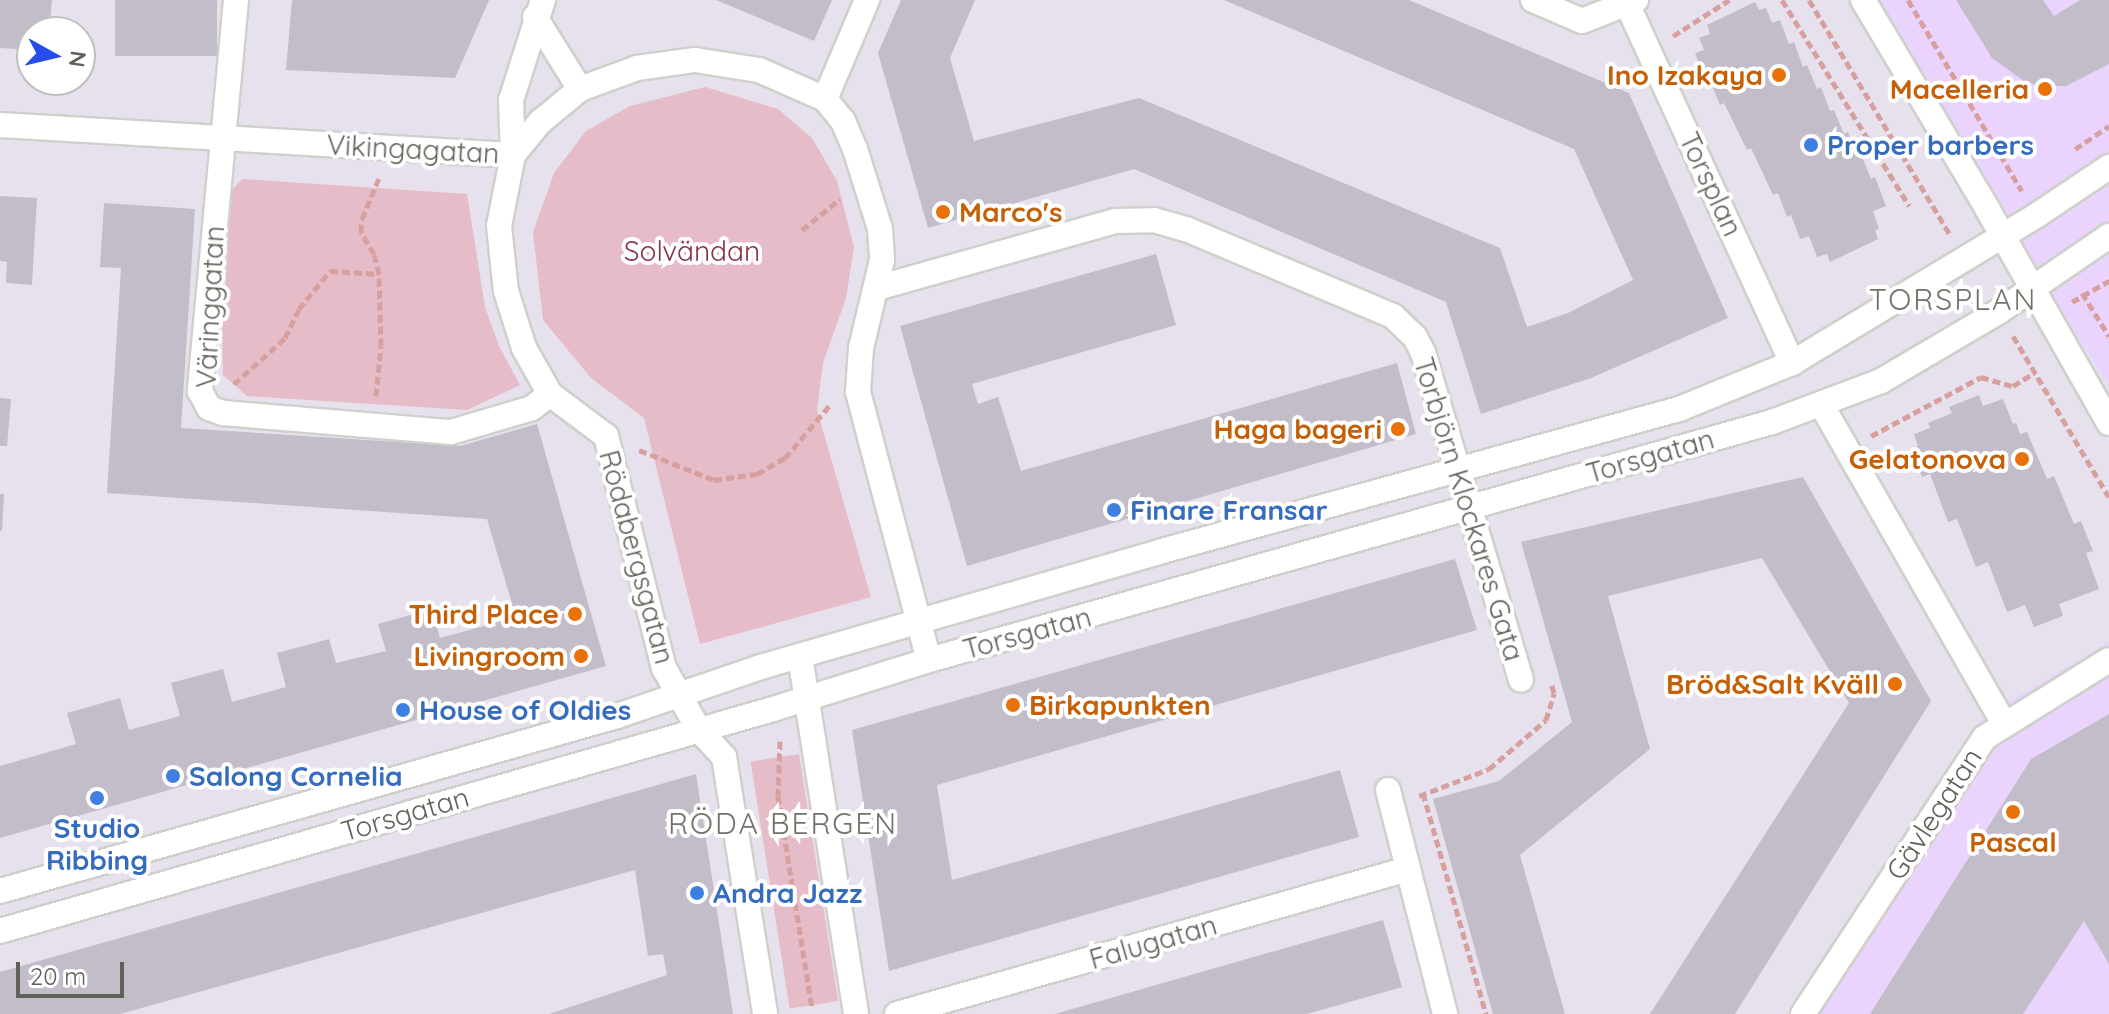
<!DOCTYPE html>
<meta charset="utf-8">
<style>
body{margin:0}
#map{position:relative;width:2109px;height:1014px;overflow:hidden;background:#e7e1ed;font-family:Quicksand,sans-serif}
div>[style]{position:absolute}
.commercial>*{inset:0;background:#ead4fe}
.green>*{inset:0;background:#e5bcc7;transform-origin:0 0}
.building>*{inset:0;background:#c2bdc8;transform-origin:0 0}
.path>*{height:5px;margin-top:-2.5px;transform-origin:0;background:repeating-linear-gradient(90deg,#d89f9f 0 8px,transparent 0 12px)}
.roads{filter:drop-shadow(2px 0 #ced1ca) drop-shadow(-2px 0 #ced1ca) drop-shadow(0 2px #ced1ca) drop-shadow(0 -2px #ced1ca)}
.street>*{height:24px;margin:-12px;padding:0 12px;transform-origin:12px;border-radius:12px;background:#fff}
.secondary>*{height:24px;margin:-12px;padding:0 12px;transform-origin:12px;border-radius:12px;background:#fff}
.dots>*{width:22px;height:22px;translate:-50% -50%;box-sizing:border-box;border:4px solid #fff;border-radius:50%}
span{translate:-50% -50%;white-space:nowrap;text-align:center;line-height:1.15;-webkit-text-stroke:8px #fff;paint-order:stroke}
.food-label{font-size:28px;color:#c56008;font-weight:700}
.right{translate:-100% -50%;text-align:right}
.left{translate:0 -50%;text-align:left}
.shop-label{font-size:28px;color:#366cbe;font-weight:700}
.street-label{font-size:28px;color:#606259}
.park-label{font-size:28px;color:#873345}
.neighbourhood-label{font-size:30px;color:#72746a;letter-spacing:2px}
.north{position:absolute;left:16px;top:16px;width:80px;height:80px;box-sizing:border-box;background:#fff;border:2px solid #bfc0bd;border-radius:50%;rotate:98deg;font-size:22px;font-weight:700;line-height:32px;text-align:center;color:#606259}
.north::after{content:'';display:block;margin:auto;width:28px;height:36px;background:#274bec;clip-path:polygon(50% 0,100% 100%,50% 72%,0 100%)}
.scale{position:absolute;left:16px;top:962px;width:108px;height:36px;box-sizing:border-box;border:4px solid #606259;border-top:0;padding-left:10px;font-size:24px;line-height:28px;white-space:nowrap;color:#606259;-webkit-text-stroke:6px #fff;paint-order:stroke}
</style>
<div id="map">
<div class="commercial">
<div style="clip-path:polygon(1866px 0,2109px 0,2109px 385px,1972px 178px)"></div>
<div style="clip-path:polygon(2109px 642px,2109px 1014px,1800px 1014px,1983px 717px)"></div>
</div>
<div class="green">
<div style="clip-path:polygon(705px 87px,778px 109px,812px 138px,837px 181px,854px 247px,846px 298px,823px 363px,817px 410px,871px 597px,700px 644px,644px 418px,591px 378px,543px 320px,533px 232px,554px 173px,586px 131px,630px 106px)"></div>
<div style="clip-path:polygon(242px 179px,467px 194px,485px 307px,499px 346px,520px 385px,467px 410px,247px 396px,223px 375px,222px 330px,232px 190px)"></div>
<div style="left:799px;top:754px;width:250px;height:49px;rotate:81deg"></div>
</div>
<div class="building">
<div style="clip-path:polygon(0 0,52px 0,49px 32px,32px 32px,32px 50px,0 48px)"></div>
<div style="left:115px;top:0;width:102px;height:56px"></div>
<div style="clip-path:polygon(292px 0,489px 0,455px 78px,286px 70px)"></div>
<div style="clip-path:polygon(716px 0,832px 0,814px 41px)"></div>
<div style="clip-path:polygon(901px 0,975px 0,950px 58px,974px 141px,1139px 98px,1500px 248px,1527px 327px,1568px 313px,1633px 280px,1574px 149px,1224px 0,1409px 0,1629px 93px,1728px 318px,1591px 378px,1481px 414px,1446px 302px,1134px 169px,928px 228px,878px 53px)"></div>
<div style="clip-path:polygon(1956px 0,2043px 0,2054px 16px,2080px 0,2109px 0,2109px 64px,2066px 86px,2038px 86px,2024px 81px,1992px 58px)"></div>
<div style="clip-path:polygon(1755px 2px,1759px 10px,1766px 8px,1772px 23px,1780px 20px,1789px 44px,1794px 42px,1803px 67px,1807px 65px,1817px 89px,1821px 87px,1830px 111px,1834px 110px,1844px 134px,1848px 132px,1857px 156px,1861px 154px,1871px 179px,1875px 177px,1886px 206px,1873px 211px,1879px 229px,1875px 230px,1878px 239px,1830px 262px,1827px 254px,1817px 257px,1809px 236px,1800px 239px,1791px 215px,1787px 217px,1778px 193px,1773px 195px,1751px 148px,1747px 150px,1724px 103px,1720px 105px,1710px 81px,1706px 82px,1695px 53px,1704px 50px,1699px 38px,1710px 34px,1707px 25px)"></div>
<div style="clip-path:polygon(0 196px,37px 198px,32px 285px,6px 283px,7px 262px,0 261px)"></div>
<div style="clip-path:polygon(104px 203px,195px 209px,181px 428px,460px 446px,537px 424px,606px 666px,0 838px,0 766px,76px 744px,67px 713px,120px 698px,129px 730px,180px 716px,171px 683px,223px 669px,232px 702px,286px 687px,277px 653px,329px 639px,336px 663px,386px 651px,378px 624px,432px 609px,440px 638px,516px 617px,487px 519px,107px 493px,121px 268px,100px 267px)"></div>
<div style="clip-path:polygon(1156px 254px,1176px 325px,972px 384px,978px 404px,998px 397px,1021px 471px,1397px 363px,1416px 434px,967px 566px,900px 326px)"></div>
<div style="clip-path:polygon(1979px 395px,1983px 406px,2003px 399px,2013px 424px,2016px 423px,2020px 434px,2027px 432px,2047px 479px,2054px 476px,2074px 524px,2081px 521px,2093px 551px,2086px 553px,2099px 589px,2059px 604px,2063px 616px,2034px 627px,2025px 605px,2007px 612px,1988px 562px,1976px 567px,1957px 519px,1948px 522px,1930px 474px,1922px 477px,1911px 449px,1918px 446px,1914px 434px,1930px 428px,1928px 423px,1952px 413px,1949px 407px)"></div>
<div style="clip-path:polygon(0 398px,11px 399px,7px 446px,0 446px)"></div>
<div style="clip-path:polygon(1803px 477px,1931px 701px,1735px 1014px,1650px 1014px,1849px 703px,1762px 558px,1608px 596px,1650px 749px,1520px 855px,1565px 1014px,1493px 1014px,1433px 799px,1499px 781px,1572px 722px,1521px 542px)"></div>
<div style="clip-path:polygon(0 494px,4px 494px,2px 531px,0 531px)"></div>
<div style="clip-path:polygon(1455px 559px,1477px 630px,937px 785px,952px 880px,1340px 770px,1359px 837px,889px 971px,852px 730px)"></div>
<div style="clip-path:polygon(2109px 714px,2109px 964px,2084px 921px,2023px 1014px,1870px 1014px,2031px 759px)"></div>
<div style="clip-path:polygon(696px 774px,733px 1014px,549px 1014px,667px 975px,663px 954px,648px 956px,635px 870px,120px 1014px,0 1014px,0 972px)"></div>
<div style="clip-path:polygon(1383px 920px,1402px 987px,1307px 1014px,1055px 1014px)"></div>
</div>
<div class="path">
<div style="left:1782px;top:0;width:242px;rotate:58.3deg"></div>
<div style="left:1809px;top:0;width:275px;rotate:59deg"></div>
<div style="left:1908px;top:0;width:222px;rotate:59.2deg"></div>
<div style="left:1673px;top:36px;width:67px;rotate:-32.7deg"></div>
<div style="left:2075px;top:149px;width:41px;rotate:-34.1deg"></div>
<div style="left:802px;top:230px;width:49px;rotate:-39.2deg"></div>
<div style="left:2082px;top:293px;width:51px;rotate:57.9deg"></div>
<div style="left:2072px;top:302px;width:43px;rotate:-29.6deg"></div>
<div style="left:2013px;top:336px;width:187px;rotate:59.2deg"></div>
<div style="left:234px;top:384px;width:69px;rotate:-42deg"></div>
<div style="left:285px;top:338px;width:32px;rotate:-64deg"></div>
<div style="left:299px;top:309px;width:49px;rotate:-50.8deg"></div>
<div style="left:330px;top:271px;width:49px;rotate:3.5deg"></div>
<div style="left:376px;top:396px;width:50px;rotate:-84.3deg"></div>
<div style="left:381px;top:346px;width:72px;rotate:-91.6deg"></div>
<div style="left:379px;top:274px;width:21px;rotate:-104deg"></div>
<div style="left:374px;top:254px;width:26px;rotate:-121deg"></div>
<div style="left:361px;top:232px;width:13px;rotate:-86deg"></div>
<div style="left:362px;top:219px;width:44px;rotate:-67.5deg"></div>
<div style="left:1871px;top:436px;width:125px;rotate:-28.2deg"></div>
<div style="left:1981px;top:377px;width:33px;rotate:16deg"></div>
<div style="left:2013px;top:386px;width:25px;rotate:-32deg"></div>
<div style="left:639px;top:450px;width:81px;rotate:21.8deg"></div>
<div style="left:714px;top:480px;width:43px;rotate:-7.9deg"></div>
<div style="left:757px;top:474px;width:32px;rotate:-30deg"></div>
<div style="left:785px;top:458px;width:70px;rotate:-49.7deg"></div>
<div style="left:780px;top:741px;width:55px;rotate:92.1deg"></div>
<div style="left:778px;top:796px;width:215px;rotate:80.9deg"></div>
<div style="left:1423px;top:793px;width:230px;rotate:74.1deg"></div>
<div style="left:1419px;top:796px;width:75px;rotate:-21.1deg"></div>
<div style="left:1489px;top:769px;width:75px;rotate:-40.7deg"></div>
<div style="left:1546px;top:720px;width:28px;rotate:-73deg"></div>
<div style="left:1554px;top:693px;width:11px;rotate:-105deg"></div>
</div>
<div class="roads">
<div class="street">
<div style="left:236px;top:0;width:393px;rotate:95.3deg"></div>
<div style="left:200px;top:391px;width:19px;rotate:62deg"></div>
<div style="left:209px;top:408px;width:15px;rotate:20deg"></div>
<div style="left:223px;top:413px;width:229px;rotate:4.8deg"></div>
<div style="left:451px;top:432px;width:84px;rotate:-16.5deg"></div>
<div style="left:532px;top:408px;width:23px;rotate:-38deg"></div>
<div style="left:543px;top:0;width:105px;rotate:107.7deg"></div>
<div style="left:511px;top:100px;width:55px;rotate:87.9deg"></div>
<div style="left:513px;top:155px;width:72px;rotate:101.2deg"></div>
<div style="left:499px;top:226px;width:65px;rotate:83.9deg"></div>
<div style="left:506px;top:291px;width:60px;rotate:72.5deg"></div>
<div style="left:524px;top:348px;width:53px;rotate:60.5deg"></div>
<div style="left:550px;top:394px;width:70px;rotate:36.9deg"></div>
<div style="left:606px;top:436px;width:239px;rotate:76deg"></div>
<div style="left:664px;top:668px;width:71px;rotate:60.6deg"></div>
<div style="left:699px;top:730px;width:37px;rotate:47deg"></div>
<div style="left:724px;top:757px;width:260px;rotate:80.9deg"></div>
<div style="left:1533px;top:0;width:53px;rotate:23.2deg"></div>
<div style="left:1582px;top:21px;width:58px;rotate:-21.3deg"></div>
<div style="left:1628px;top:6px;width:393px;rotate:65.3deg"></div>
<div style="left:535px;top:17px;width:85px;rotate:58deg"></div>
<div style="left:825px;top:99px;width:108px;rotate:-67deg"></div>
<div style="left:0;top:125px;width:514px;rotate:3.35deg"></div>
<div style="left:513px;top:155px;width:43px;rotate:-50.7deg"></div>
<div style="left:540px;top:122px;width:52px;rotate:-39.5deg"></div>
<div style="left:580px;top:89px;width:61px;rotate:-20.2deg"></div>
<div style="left:637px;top:68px;width:59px;rotate:-7.9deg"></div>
<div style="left:695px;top:60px;width:65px;rotate:8.9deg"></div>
<div style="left:759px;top:70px;width:72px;rotate:23.7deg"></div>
<div style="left:825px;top:99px;width:28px;rotate:51deg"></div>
<div style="left:843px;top:121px;width:30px;rotate:67deg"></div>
<div style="left:855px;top:149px;width:84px;rotate:72.6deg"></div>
<div style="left:880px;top:229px;width:31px;rotate:86deg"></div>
<div style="left:882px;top:260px;width:90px;rotate:103.4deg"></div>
<div style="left:861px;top:348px;width:44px;rotate:93.9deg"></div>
<div style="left:858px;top:392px;width:277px;rotate:75.2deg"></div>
<div style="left:877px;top:288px;width:247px;rotate:-15.7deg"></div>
<div style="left:1115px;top:221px;width:39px;rotate:-1deg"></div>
<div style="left:1154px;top:220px;width:33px;rotate:16deg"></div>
<div style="left:1186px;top:229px;width:225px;rotate:22.8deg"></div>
<div style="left:1393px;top:316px;width:30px;rotate:44deg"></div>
<div style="left:1415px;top:337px;width:18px;rotate:63deg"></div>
<div style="left:1423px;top:353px;width:341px;rotate:73.3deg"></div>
<div style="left:1821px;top:404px;width:369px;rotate:60.2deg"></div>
<div style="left:800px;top:656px;width:362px;rotate:81.1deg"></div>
<div style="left:1388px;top:790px;width:231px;rotate:75.7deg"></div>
<div style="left:897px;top:1014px;width:531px;rotate:-15.84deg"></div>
<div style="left:1803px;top:1014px;width:330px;rotate:-56.7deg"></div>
<div style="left:1984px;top:738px;width:147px;rotate:-32deg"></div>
</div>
<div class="secondary">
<div style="left:1863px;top:0;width:244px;rotate:59.2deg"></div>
<div style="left:1988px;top:210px;width:245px;rotate:60.4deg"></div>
<div style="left:0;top:891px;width:641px;rotate:-15.83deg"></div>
<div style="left:617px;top:716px;width:152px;rotate:-18.8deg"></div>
<div style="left:761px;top:667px;width:417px;rotate:-16.1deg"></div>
<div style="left:1162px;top:551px;width:536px;rotate:-15.36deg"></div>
<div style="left:1679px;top:409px;width:122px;rotate:-22.2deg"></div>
<div style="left:1792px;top:363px;width:286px;rotate:-31.1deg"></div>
<div style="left:2037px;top:215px;width:87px;rotate:-33.7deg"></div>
<div style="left:0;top:931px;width:804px;rotate:-16.02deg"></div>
<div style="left:773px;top:709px;width:164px;rotate:-17.4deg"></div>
<div style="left:929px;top:660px;width:876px;rotate:-15.77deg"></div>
<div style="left:1772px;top:422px;width:116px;rotate:-20.6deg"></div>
<div style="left:1881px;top:381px;width:136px;rotate:-30.5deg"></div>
<div style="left:1998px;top:312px;width:135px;rotate:-34.4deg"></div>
</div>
</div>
<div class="dots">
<div style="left:1779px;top:75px;background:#e8710a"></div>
<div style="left:2045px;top:89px;background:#e8710a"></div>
<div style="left:1811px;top:145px;background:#3f7fe0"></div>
<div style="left:943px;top:212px;background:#e8710a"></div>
<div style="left:1398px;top:429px;background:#e8710a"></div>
<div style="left:2022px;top:459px;background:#e8710a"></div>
<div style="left:1114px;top:510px;background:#3f7fe0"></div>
<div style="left:575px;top:614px;background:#e8710a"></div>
<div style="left:581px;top:656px;background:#e8710a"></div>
<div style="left:1895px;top:684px;background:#e8710a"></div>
<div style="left:1013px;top:705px;background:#e8710a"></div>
<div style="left:403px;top:710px;background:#3f7fe0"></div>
<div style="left:173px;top:776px;background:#3f7fe0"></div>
<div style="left:97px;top:798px;background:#3f7fe0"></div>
<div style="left:2013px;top:812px;background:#e8710a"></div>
<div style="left:697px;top:893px;background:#3f7fe0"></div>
</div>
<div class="food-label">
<span class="right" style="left:1763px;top:75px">Ino Izakaya</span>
<span class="right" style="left:2029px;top:89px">Macelleria</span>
<span class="left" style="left:959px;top:212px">Marco's</span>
<span class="right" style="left:1382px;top:429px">Haga bageri</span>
<span class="right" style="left:2006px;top:459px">Gelatonova</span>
<span class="right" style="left:559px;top:614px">Third Place</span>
<span class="right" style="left:565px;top:656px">Livingroom</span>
<span class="right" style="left:1879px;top:684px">Bröd&amp;Salt Kväll</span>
<span class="left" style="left:1029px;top:705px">Birkapunkten</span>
<span style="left:2013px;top:842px">Pascal</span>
</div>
<div class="shop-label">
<span class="left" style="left:1827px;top:145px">Proper barbers</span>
<span class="left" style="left:1130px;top:510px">Finare Fransar</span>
<span class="left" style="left:419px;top:710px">House of Oldies</span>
<span class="left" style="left:189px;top:776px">Salong Cornelia</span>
<span style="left:97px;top:844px">Studio<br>Ribbing</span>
<span class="left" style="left:713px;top:893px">Andra Jazz</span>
</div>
<div class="street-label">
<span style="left:413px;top:149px;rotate:3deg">Vikingagatan</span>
<span style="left:1711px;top:184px;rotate:65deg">Torsplan</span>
<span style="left:210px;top:307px;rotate:-87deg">Väringgatan</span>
<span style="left:1650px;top:456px;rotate:-16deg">Torsgatan</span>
<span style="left:1469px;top:509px;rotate:73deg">Torbjörn Klockares Gata</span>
<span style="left:637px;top:557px;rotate:75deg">Rödabergsgatan</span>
<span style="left:1027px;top:633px;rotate:-15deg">Torsgatan</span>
<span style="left:405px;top:814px;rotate:-16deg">Torsgatan</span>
<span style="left:1934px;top:814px;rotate:-57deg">Gävlegatan</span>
<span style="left:1153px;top:942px;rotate:-16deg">Falugatan</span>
</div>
<div class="park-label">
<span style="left:692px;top:251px">Solvändan</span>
</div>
<div class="neighbourhood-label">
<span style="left:1953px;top:299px">TORSPLAN</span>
<span style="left:783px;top:823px">RÖDA BERGEN</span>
</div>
<div class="north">N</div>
<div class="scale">20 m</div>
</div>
